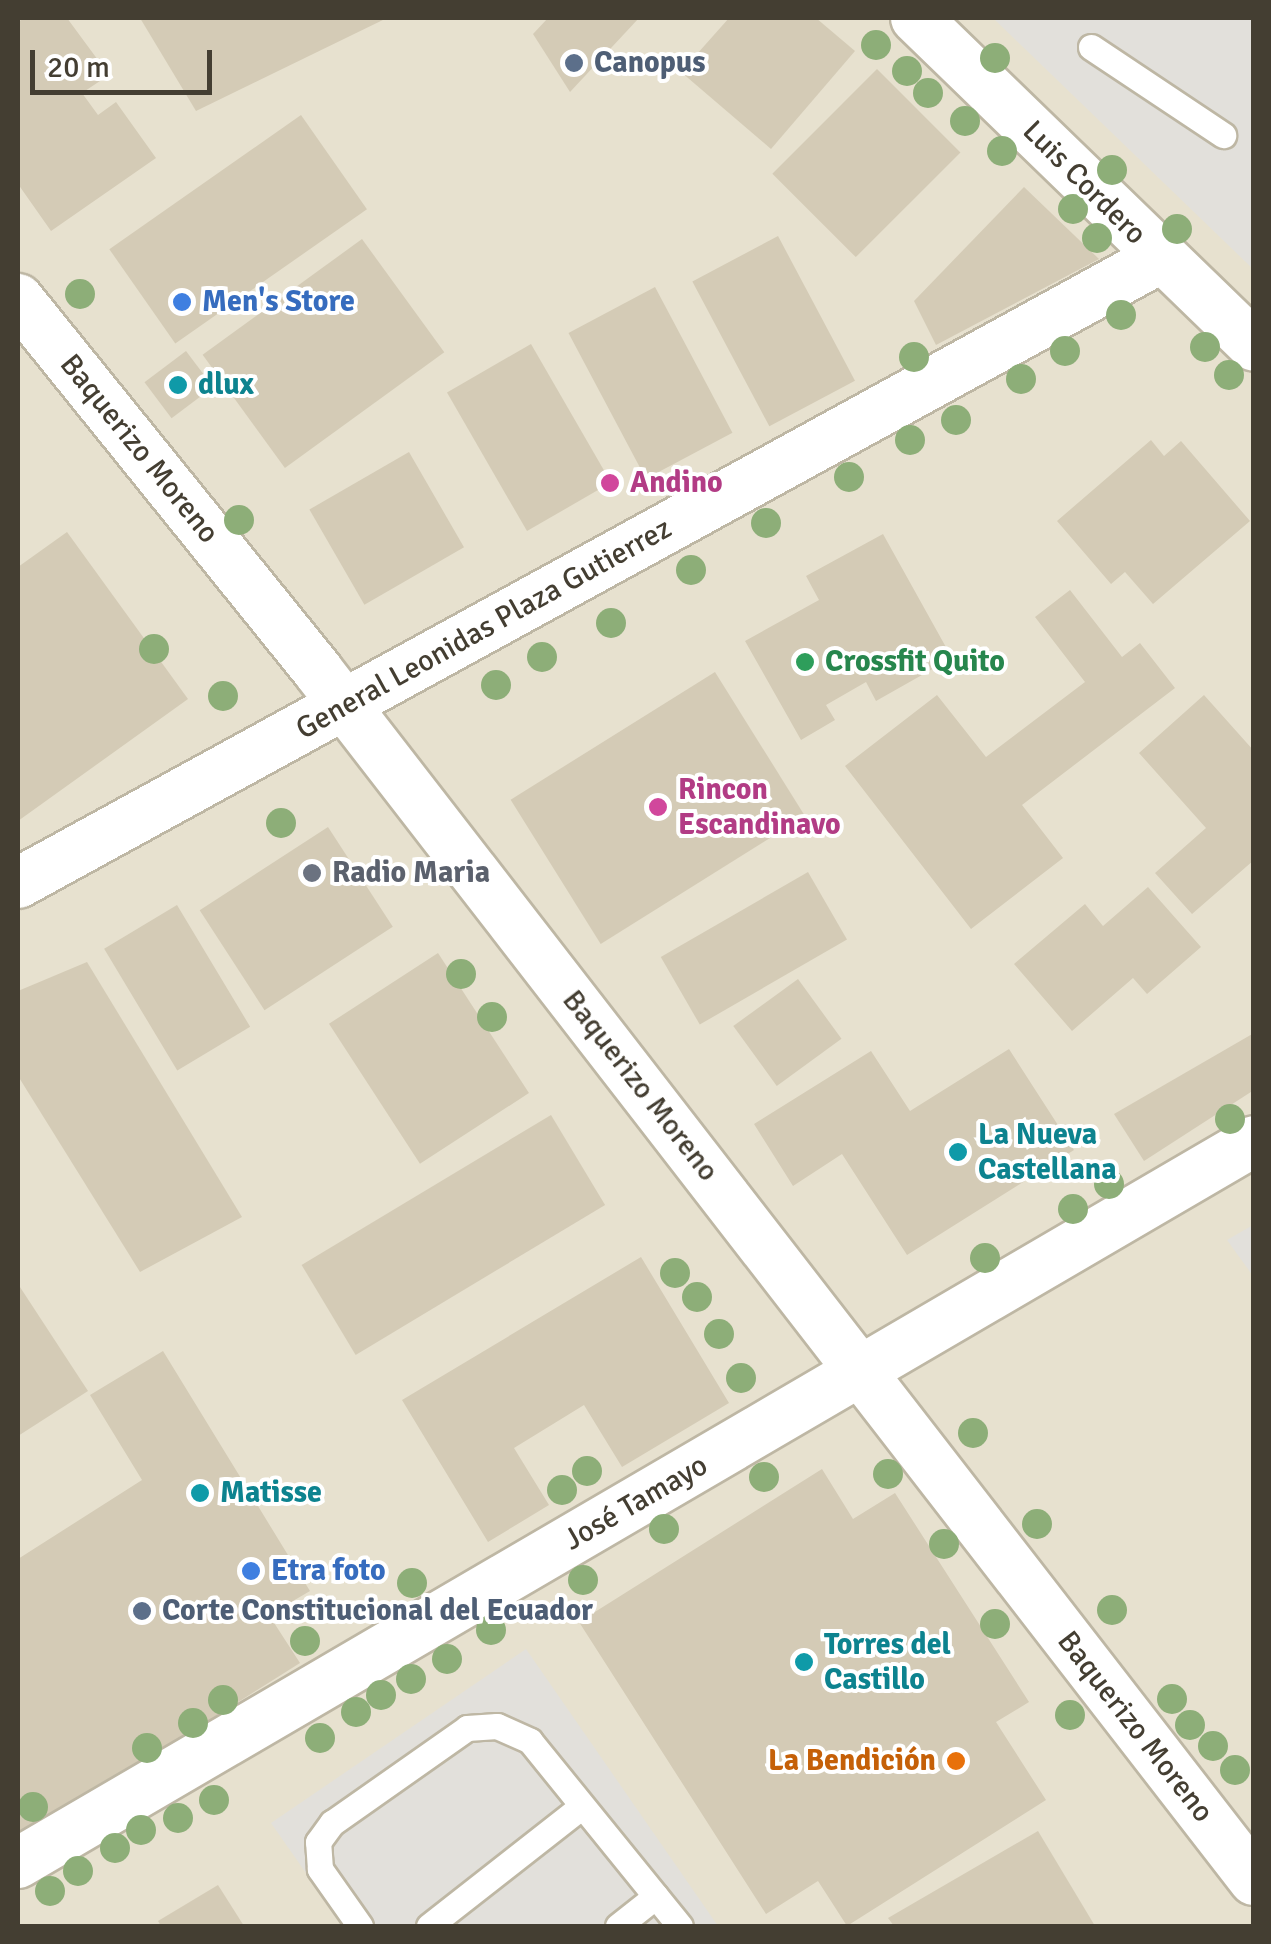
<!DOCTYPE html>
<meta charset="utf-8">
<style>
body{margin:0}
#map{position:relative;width:1271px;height:1944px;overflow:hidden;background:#f2efe1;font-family:Signika,sans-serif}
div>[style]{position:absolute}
.residential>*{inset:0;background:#e7e1cf;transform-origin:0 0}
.parking>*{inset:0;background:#e2e0db}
.building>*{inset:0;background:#d4cbb6;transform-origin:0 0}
.roads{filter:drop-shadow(2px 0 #beb7a4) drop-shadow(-2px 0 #beb7a4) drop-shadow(0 2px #beb7a4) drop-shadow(0 -2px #beb7a4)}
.lane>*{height:25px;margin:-12.5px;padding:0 12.5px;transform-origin:12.5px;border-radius:12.5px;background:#fff}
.street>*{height:50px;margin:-25px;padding:0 25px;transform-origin:25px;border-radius:25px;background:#fff}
.trees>*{width:30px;height:30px;margin:-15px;border-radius:50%;background:#8dae78}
.dots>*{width:28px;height:28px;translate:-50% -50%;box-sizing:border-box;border:5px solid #fff;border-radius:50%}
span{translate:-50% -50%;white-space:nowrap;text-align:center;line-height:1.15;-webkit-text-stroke:8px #fff;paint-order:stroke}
.service-label{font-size:30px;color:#4e5e75;font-weight:700}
.left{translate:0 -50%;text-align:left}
.street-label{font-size:30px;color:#443e32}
.shop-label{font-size:30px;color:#366cbe;font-weight:700}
.culture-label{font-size:30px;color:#0d838f;font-weight:700}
.hotel-label{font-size:30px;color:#b23c85;font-weight:700}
.leisure-label{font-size:30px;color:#27864d;font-weight:700}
.worship-label{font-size:30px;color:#5b616d;font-weight:700}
.food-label{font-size:30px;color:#c56008;font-weight:700}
.right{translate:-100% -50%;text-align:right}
.frame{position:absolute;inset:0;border:20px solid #443e32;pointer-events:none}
.scale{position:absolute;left:30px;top:50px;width:182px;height:45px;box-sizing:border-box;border:5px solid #443e32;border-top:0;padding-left:12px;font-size:30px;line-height:35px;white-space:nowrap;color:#443e32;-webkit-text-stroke:8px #fff;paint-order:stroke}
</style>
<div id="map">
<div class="residential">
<div style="left:18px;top:18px;width:1235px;height:1908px"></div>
</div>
<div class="parking">
<div style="clip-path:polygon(993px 18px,1253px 18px,1253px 269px)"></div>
<div style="clip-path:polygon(1253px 1225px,1253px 1276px,1227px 1240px)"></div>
<div style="clip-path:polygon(526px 1649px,718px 1926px,343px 1926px,271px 1823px)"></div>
</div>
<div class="building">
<div style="clip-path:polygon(24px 18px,67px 18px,109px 75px,82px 93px,98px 115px,116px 102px,156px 158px,51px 231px,18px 184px,18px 22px)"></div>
<div style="clip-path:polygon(140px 18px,387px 18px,196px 111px)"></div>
<div style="clip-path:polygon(548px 18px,639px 18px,570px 92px,533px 34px)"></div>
<div style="clip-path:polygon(729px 18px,816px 18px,855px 51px,771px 149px,681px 72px)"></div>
<div style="left:877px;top:69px;width:118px;height:148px;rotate:45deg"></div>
<div style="left:301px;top:115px;width:115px;height:234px;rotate:55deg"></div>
<div style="clip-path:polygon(1024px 187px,1099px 259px,936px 345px,914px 301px)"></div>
<div style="left:778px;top:236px;width:164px;height:97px;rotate:62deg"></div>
<div style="left:362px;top:239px;width:140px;height:197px;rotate:54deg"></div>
<div style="left:655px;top:287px;width:165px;height:98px;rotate:62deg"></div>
<div style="left:531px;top:344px;width:160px;height:97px;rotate:60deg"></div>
<div style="left:186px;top:351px;width:45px;height:52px;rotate:53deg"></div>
<div style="clip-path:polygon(1151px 440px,1164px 456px,1181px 441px,1250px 521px,1153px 604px,1125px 572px,1111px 584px,1057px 521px)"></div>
<div style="left:409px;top:452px;width:110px;height:115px;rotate:60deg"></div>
<div style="clip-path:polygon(67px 532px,188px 699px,18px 821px,18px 567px)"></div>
<div style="clip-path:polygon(883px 534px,952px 658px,876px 701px,866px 682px,826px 705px,835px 720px,801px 740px,745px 641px,819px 600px,806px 576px)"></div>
<div style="clip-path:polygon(1070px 590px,1122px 657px,1140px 643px,1175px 688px,1022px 805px,1063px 858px,971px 929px,845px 766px,937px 695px,986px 757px,1085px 682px,1035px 617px)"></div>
<div style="left:715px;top:672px;width:170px;height:241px;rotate:58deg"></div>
<div style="clip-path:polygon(1204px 695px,1254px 751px,1254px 860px,1192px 914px,1155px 873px,1206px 828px,1139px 753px)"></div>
<div style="left:328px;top:827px;width:119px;height:153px;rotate:57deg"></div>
<div style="left:808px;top:872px;width:78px;height:170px;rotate:60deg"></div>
<div style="clip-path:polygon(1148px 887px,1201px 947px,1147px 994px,1133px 978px,1072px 1031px,1014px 964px,1085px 904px,1103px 926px)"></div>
<div style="left:177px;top:905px;width:142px;height:85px;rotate:59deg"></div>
<div style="left:438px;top:953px;width:167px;height:130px;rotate:57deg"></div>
<div style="clip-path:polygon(87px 962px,242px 1217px,140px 1272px,18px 1076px,18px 991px)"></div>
<div style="left:798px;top:979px;width:74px;height:80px;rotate:54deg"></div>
<div style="clip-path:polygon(1254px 1033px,1254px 1090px,1144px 1161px,1114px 1114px)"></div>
<div style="clip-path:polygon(1009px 1049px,1074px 1150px,907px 1255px,842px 1154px,793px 1186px,754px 1124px,871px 1051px,910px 1111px)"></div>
<div style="left:551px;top:1115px;width:105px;height:291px;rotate:59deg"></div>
<div style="clip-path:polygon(641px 1257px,729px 1403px,622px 1467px,584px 1405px,514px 1448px,549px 1505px,488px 1542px,402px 1400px)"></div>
<div style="clip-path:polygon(18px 1284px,88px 1391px,18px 1436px)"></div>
<div style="clip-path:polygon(163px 1351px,310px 1591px,269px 1615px,300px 1663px,18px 1841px,18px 1559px,142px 1480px,90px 1395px)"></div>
<div style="clip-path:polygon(822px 1469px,853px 1519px,895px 1493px,1029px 1702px,996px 1722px,1046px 1800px,847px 1926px,818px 1881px,766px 1914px,579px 1622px)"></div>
<div style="clip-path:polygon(1038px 1831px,1095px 1926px,894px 1926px,888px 1918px)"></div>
<div style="clip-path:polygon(218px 1885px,244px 1926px,161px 1926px,158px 1921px)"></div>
</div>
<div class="roads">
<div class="lane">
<div style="left:1091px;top:47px;width:159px;rotate:33.7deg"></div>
<div style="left:360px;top:1926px;width:70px;rotate:-125.1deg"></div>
<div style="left:320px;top:1869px;width:27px;rotate:-94deg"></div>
<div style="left:318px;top:1842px;width:24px;rotate:-54deg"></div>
<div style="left:332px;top:1823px;width:165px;rotate:-35.1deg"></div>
<div style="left:467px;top:1728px;width:30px;rotate:-4deg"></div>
<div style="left:497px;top:1726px;width:36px;rotate:24deg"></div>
<div style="left:530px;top:1741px;width:238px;rotate:51deg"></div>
<div style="left:429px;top:1926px;width:194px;rotate:-38.1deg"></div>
<div style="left:618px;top:1926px;width:48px;rotate:-38.3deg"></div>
</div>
<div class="street">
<div style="left:916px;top:18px;width:471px;rotate:44.1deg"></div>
<div style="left:18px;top:299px;width:478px;rotate:51.1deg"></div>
<div style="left:318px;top:671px;width:1529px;rotate:52.25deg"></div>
<div style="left:18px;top:883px;width:1302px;rotate:-28.69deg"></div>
<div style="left:18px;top:1863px;width:1431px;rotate:-30.29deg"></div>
</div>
</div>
<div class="trees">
<div style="left:876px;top:45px"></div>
<div style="left:995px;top:58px"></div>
<div style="left:907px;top:71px"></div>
<div style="left:928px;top:93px"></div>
<div style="left:965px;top:121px"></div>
<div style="left:1002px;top:151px"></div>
<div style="left:1112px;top:170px"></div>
<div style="left:1073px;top:209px"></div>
<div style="left:1177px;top:229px"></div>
<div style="left:1097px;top:238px"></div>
<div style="left:80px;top:294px"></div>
<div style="left:1121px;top:315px"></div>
<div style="left:1205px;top:347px"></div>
<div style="left:1065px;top:351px"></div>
<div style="left:914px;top:357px"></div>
<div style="left:1229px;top:375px"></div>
<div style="left:1021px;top:379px"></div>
<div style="left:956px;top:420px"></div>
<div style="left:910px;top:440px"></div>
<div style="left:849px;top:477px"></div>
<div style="left:239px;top:520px"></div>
<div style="left:766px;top:523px"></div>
<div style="left:691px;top:570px"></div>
<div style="left:611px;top:623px"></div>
<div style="left:154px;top:649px"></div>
<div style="left:542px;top:657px"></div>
<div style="left:496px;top:685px"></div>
<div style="left:223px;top:696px"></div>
<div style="left:281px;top:823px"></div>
<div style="left:461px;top:974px"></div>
<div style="left:492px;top:1017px"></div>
<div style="left:1230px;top:1119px"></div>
<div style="left:1109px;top:1184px"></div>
<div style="left:1073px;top:1209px"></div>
<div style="left:985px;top:1258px"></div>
<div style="left:675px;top:1273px"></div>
<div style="left:697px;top:1297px"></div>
<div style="left:719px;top:1334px"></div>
<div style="left:741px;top:1378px"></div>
<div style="left:973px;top:1433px"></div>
<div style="left:587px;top:1471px"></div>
<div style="left:888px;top:1474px"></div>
<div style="left:764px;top:1477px"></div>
<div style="left:562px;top:1490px"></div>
<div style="left:1037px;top:1524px"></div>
<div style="left:664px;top:1529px"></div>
<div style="left:944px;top:1544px"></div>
<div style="left:583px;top:1580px"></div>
<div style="left:412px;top:1583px"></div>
<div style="left:1112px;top:1610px"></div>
<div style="left:995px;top:1624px"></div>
<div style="left:491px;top:1630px"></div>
<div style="left:305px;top:1641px"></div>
<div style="left:447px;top:1659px"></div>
<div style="left:411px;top:1679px"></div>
<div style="left:381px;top:1695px"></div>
<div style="left:1172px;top:1699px"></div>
<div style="left:223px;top:1700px"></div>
<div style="left:356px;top:1712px"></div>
<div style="left:1070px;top:1715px"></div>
<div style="left:193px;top:1723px"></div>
<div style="left:1190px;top:1725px"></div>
<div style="left:320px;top:1738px"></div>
<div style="left:1213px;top:1746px"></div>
<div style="left:147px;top:1748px"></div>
<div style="left:1235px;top:1770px"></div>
<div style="left:214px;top:1800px"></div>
<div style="left:33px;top:1807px"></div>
<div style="left:178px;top:1818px"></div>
<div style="left:141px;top:1830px"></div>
<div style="left:115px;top:1848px"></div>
<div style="left:78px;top:1871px"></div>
<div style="left:50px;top:1891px"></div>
</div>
<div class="dots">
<div style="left:574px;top:63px;background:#5c6f8a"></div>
<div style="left:182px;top:302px;background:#3f7fe0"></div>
<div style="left:178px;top:385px;background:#0f9aa8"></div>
<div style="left:610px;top:483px;background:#d1479c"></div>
<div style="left:805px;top:662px;background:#2e9e5b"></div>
<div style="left:658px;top:807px;background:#d1479c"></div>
<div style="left:312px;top:873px;background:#6b7280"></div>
<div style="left:958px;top:1152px;background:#0f9aa8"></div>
<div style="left:200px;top:1493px;background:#0f9aa8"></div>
<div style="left:251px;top:1571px;background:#3f7fe0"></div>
<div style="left:142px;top:1611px;background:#5c6f8a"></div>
<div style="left:804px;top:1662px;background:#0f9aa8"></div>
<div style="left:956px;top:1761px;background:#e8710a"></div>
</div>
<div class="service-label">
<span class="left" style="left:594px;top:63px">Canopus</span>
<span class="left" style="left:162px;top:1611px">Corte Constitucional del Ecuador</span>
</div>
<div class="street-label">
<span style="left:1084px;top:183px;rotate:45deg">Luis Cordero</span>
<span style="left:139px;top:449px;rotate:51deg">Baquerizo Moreno</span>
<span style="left:484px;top:629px;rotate:-29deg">General Leonidas Plaza Gutierrez</span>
<span style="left:640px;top:1086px;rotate:52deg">Baquerizo Moreno</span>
<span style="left:636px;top:1503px;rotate:-30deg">José Tamayo</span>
<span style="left:1135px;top:1727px;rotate:52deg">Baquerizo Moreno</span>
</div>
<div class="shop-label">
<span class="left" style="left:202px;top:302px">Men's Store</span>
<span class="left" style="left:271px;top:1571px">Etra foto</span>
</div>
<div class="culture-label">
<span class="left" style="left:198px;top:385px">dlux</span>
<span class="left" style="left:978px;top:1152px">La Nueva<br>Castellana</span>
<span class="left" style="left:220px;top:1493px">Matisse</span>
<span class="left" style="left:824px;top:1662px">Torres del<br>Castillo</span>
</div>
<div class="hotel-label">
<span class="left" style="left:630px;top:483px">Andino</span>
<span class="left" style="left:678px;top:807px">Rincon<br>Escandinavo</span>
</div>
<div class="leisure-label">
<span class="left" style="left:825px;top:662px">Crossfit Quito</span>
</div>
<div class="worship-label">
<span class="left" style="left:332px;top:873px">Radio Maria</span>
</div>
<div class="food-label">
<span class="right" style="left:936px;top:1761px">La Bendición</span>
</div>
<div class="frame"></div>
<div class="scale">20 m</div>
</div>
